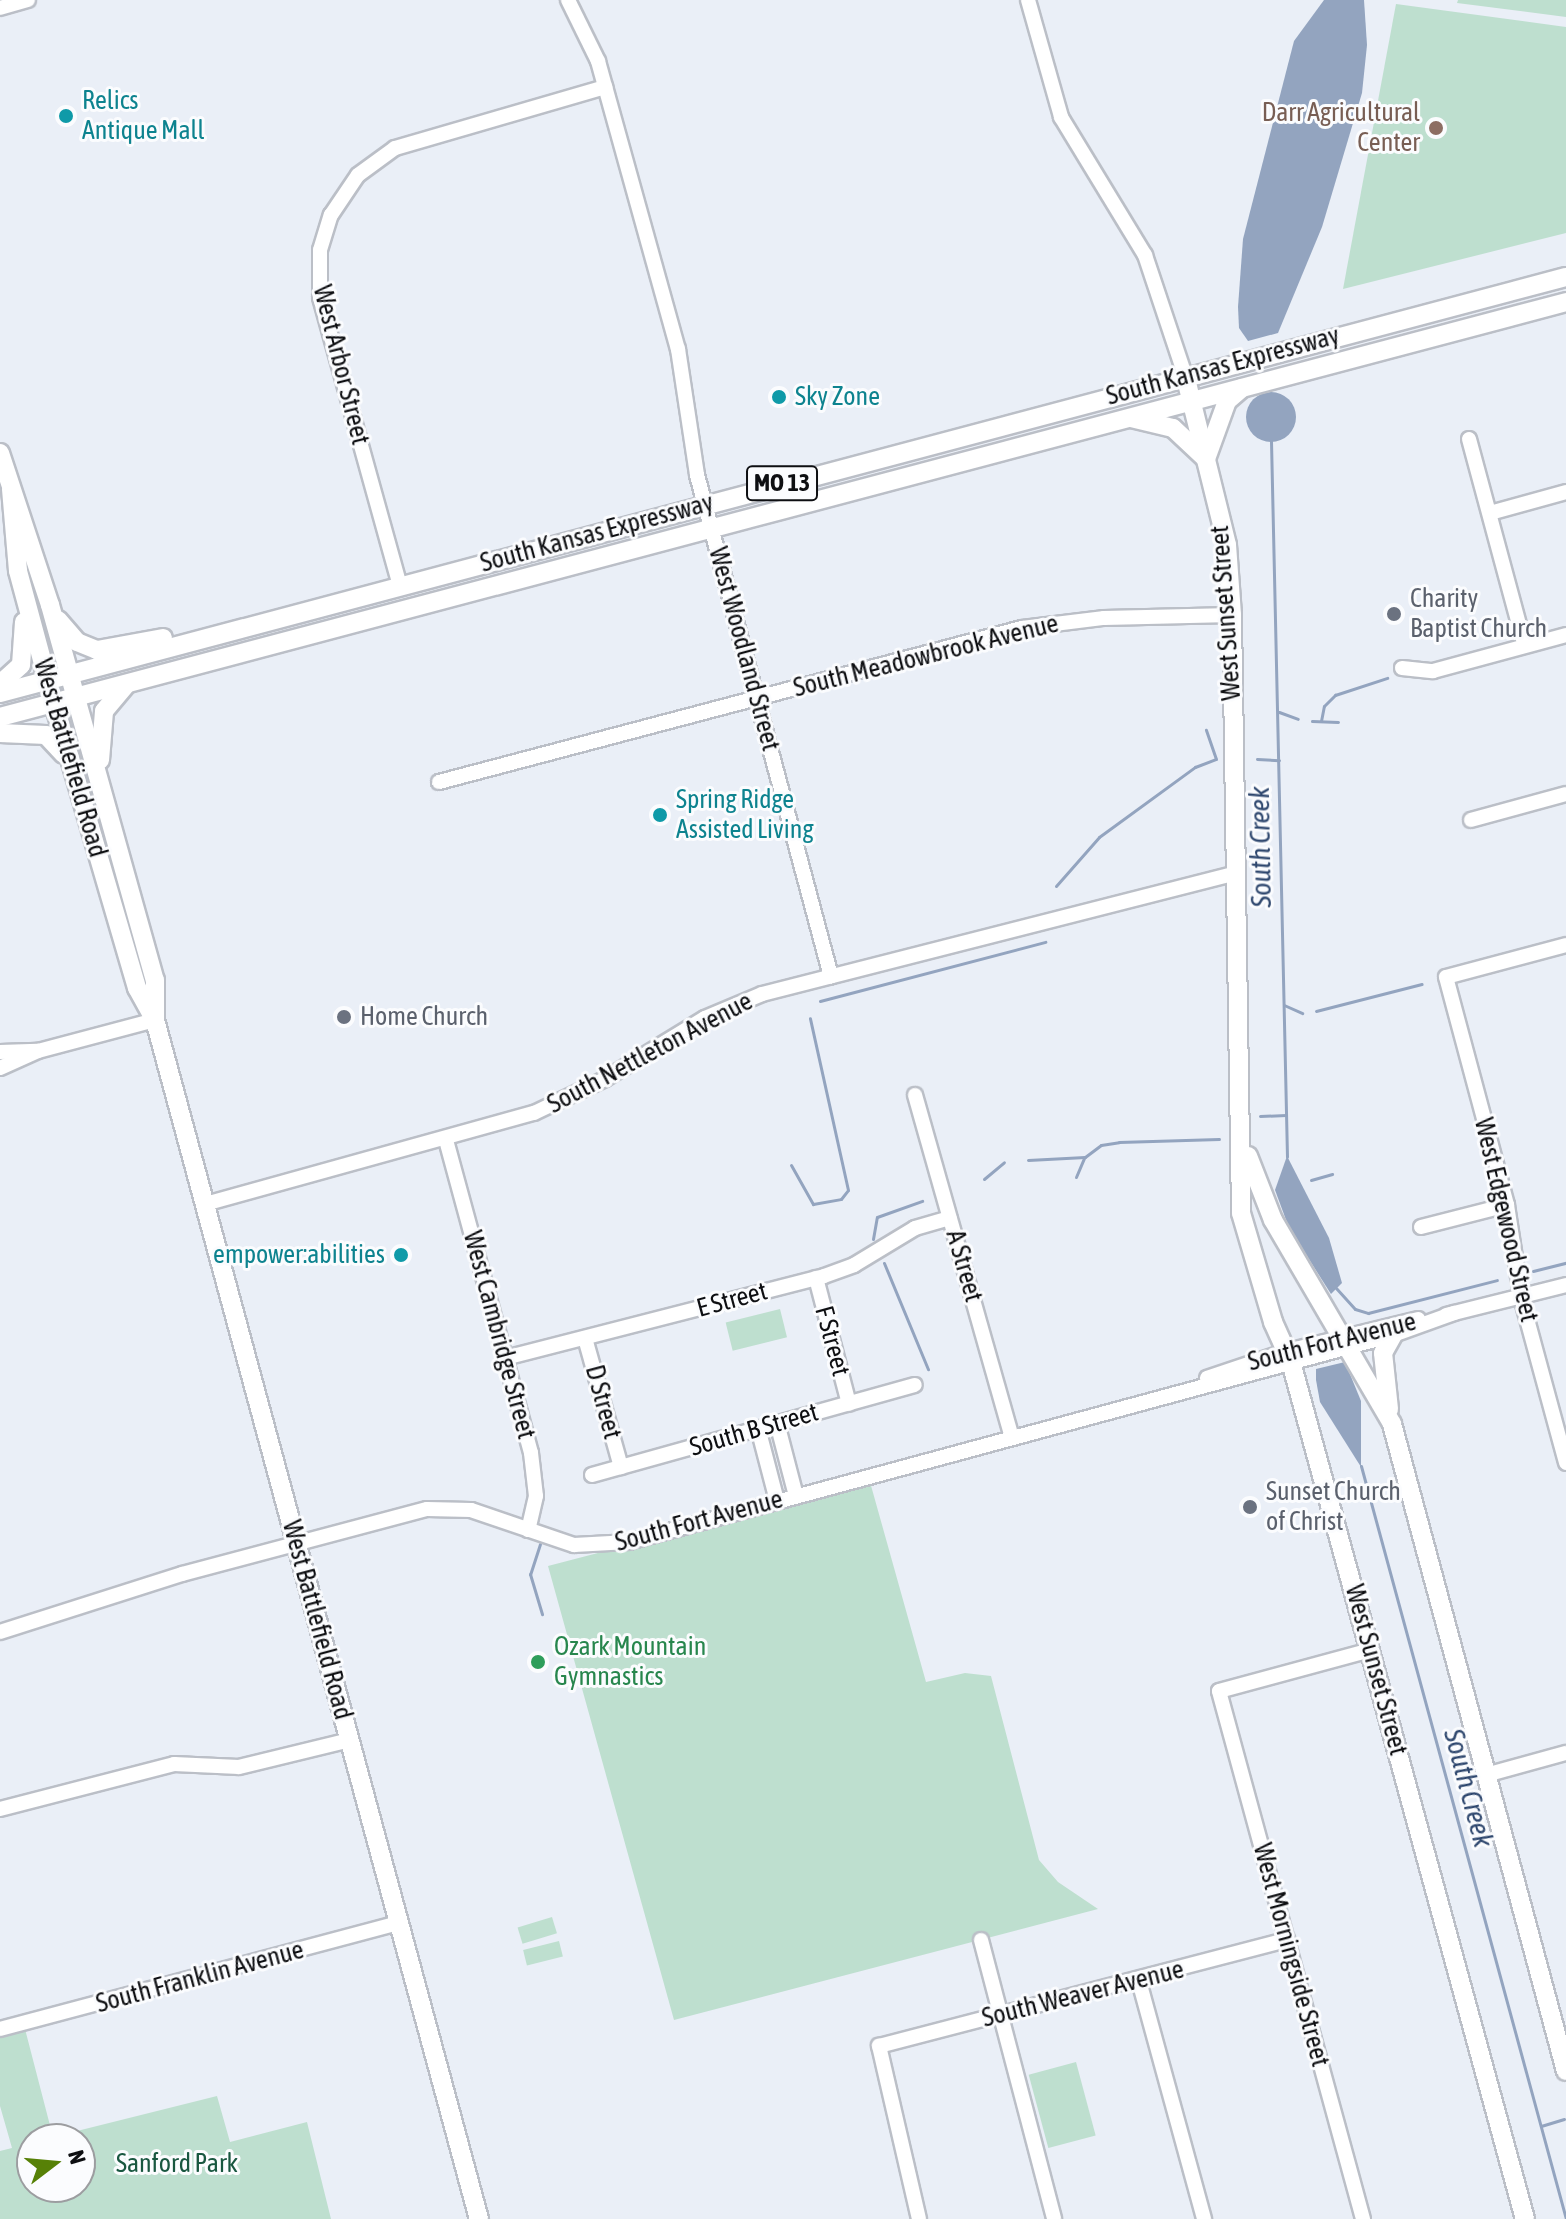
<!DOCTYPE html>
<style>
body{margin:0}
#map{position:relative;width:1566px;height:2219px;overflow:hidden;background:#eaeff7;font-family:"Asap Condensed",sans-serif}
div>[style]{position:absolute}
.green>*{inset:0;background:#bedfcf;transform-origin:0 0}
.water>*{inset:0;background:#93a4bf}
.round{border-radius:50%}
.stream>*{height:3px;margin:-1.5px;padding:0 1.5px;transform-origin:1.5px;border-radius:1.5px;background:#93a4bf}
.roads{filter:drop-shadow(2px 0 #bbbfc7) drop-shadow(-2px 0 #bbbfc7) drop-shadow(0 2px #bbbfc7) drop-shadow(0 -2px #bbbfc7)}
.minor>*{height:14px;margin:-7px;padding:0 7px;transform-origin:7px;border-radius:7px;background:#fff}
.major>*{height:18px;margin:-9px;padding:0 9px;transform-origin:9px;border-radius:9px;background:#fff}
.dots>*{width:22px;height:22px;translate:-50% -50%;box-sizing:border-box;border:4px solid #fbfcfe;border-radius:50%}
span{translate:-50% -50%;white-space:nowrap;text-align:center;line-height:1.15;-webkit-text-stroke:6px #fbfcfe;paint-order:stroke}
.shield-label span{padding:2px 6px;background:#fbfcfe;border:2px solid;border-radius:6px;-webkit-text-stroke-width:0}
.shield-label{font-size:24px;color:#0e0f12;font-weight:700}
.culture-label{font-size:26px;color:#0d838f}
.left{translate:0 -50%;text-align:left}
.right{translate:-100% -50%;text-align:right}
.education-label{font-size:26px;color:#785e54}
.street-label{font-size:26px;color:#0e0f12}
.worship-label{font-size:26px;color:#5b616d}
.leisure-label{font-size:26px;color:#27864d}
.park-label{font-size:26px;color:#195740}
.water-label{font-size:28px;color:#2e476e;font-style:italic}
.north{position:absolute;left:16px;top:2123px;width:80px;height:80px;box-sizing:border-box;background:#fbfcfe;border:2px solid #9c9da0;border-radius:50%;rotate:74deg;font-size:22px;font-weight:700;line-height:32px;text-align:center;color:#0e0f12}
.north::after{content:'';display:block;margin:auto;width:28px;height:36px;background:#578107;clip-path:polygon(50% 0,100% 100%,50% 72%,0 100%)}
</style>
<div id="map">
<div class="green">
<div style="clip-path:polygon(1458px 0,1566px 0,1566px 17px,1457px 3px)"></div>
<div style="clip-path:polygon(1396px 4px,1566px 27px,1566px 233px,1343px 289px)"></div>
<div style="left:780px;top:1309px;width:29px;height:56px;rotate:76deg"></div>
<div style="clip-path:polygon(870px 1482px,926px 1682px,965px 1673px,991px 1676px,1039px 1860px,1058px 1882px,1098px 1909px,674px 2020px,548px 1566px)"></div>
<div style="left:552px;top:1917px;width:17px;height:36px;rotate:73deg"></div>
<div style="left:559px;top:1941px;width:16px;height:37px;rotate:76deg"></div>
<div style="clip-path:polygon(evenodd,25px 2029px,53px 2137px,217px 2096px,230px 2142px,307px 2122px,331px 2219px,0 2219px,0 2151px,12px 2148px,0 2106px,0 2035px,25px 2029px,32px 2139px,80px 2139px,80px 2187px,32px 2187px,32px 2139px)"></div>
<div style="left:1076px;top:2062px;width:76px;height:49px;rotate:75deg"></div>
</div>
<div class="water">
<div style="clip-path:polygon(1324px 0,1364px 0,1367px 45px,1362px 93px,1322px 227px,1278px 333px,1248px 341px,1239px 328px,1238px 307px,1243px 239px,1294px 41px)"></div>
<div class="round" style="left:1246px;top:392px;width:50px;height:50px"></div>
<div style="clip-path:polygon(1287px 1156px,1329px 1238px,1342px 1283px,1331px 1294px,1289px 1228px,1275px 1190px)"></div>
<div style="clip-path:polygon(1345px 1362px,1361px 1401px,1361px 1467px,1320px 1402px,1316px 1380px,1316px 1369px)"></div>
</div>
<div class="stream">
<div style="left:1271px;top:441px;width:716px;rotate:88.72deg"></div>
<div style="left:1279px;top:712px;width:20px;rotate:20deg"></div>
<div style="left:1312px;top:721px;width:26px;rotate:2deg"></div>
<div style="left:1321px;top:721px;width:15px;rotate:-79deg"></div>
<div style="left:1324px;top:706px;width:16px;rotate:-45deg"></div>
<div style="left:1335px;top:695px;width:55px;rotate:-18.1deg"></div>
<div style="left:1257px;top:759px;width:22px;rotate:3deg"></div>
<div style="left:1056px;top:886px;width:65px;rotate:-48.7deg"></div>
<div style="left:1099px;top:837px;width:119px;rotate:-36.1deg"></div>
<div style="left:1195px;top:767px;width:22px;rotate:-21deg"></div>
<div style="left:1216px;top:759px;width:31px;rotate:-109deg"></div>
<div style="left:820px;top:1001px;width:233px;rotate:-14.7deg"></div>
<div style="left:1284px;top:1005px;width:20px;rotate:24deg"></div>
<div style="left:1316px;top:1011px;width:109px;rotate:-14.3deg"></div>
<div style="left:1260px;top:1116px;width:26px;rotate:-2deg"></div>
<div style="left:1028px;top:1160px;width:57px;rotate:-3deg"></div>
<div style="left:1085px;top:1157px;width:20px;rotate:-37deg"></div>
<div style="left:1101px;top:1145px;width:18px;rotate:-9deg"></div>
<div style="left:1119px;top:1142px;width:100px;rotate:-1.7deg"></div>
<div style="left:791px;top:1165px;width:45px;rotate:60.6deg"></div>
<div style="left:813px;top:1204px;width:28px;rotate:-10deg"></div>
<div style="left:841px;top:1199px;width:11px;rotate:-52deg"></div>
<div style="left:848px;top:1190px;width:176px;rotate:-102.5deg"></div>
<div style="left:1076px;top:1177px;width:21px;rotate:-67deg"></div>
<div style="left:984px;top:1179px;width:26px;rotate:-40deg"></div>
<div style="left:1311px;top:1180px;width:22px;rotate:-16deg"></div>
<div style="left:873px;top:1239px;width:22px;rotate:-80deg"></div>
<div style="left:877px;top:1217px;width:48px;rotate:-19.6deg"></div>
<div style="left:884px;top:1263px;width:115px;rotate:67.5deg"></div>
<div style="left:1533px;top:1271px;width:34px;rotate:-14deg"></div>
<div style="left:1336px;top:1288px;width:28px;rotate:48deg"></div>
<div style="left:1355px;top:1309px;width:14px;rotate:17deg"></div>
<div style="left:1368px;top:1313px;width:133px;rotate:-14.3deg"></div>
<div style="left:1361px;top:1466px;width:780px;rotate:74.77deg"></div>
<div style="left:540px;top:1544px;width:32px;rotate:108deg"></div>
<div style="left:530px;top:1574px;width:42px;rotate:73.3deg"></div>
<div style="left:1541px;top:2126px;width:24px;rotate:-17deg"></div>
</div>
<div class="roads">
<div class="minor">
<div style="left:568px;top:0;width:68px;rotate:63.8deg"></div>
<div style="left:598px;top:61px;width:299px;rotate:74.5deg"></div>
<div style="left:678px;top:349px;width:127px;rotate:81.4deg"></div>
<div style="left:697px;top:475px;width:519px;rotate:75.03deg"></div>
<div style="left:1028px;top:0;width:122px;rotate:74.2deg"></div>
<div style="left:1061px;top:117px;width:162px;rotate:58.7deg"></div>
<div style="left:1145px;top:255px;width:126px;rotate:71.6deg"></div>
<div style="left:0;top:8px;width:29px;rotate:-16deg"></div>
<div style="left:1469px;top:439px;width:214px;rotate:74.9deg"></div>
<div style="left:1490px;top:513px;width:79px;rotate:-15.4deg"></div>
<div style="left:400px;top:586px;width:300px;rotate:-105.5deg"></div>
<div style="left:320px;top:297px;width:47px;rotate:-90deg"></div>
<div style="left:320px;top:250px;width:37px;rotate:-73deg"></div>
<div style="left:331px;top:215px;width:48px;rotate:-56deg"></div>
<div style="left:358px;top:175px;width:46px;rotate:-36.1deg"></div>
<div style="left:395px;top:148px;width:219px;rotate:-16.2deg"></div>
<div style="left:1402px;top:668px;width:31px;rotate:6deg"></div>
<div style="left:1433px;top:671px;width:138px;rotate:-15.1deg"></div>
<div style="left:439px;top:782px;width:603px;rotate:-14.8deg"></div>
<div style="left:1022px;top:628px;width:83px;rotate:-7deg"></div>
<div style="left:1104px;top:618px;width:128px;rotate:-1.3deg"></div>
<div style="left:1471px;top:820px;width:98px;rotate:-15.3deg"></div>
<div style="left:1566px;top:945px;width:124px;rotate:165.1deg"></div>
<div style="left:1446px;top:977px;width:236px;rotate:75deg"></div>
<div style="left:1507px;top:1205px;width:93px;rotate:81.3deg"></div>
<div style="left:1521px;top:1297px;width:172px;rotate:74.8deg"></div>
<div style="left:0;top:1052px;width:38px;rotate:-2deg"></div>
<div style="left:0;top:1068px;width:42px;rotate:-24.1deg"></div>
<div style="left:38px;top:1051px;width:121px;rotate:-14.8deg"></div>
<div style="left:915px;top:1095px;width:355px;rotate:74.2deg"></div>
<div style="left:446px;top:1140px;width:324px;rotate:74.8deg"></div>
<div style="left:531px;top:1453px;width:43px;rotate:83.4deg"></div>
<div style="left:536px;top:1496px;width:35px;rotate:103deg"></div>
<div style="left:205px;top:1204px;width:341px;rotate:-15.5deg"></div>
<div style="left:534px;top:1113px;width:79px;rotate:-25.6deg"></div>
<div style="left:605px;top:1079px;width:117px;rotate:-31.4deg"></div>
<div style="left:705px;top:1018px;width:62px;rotate:-22.8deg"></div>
<div style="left:762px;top:994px;width:489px;rotate:-14.3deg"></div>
<div style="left:1421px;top:1227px;width:89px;rotate:-14.3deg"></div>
<div style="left:816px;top:1278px;width:130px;rotate:75.3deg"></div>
<div style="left:1446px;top:1315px;width:124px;rotate:-14deg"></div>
<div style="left:585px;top:1338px;width:134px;rotate:74.4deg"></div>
<div style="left:505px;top:1358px;width:329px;rotate:-14.4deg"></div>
<div style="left:824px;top:1276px;width:32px;rotate:-20deg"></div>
<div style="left:854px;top:1265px;width:71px;rotate:-31.2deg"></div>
<div style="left:915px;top:1228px;width:36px;rotate:-16deg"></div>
<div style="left:1207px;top:1378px;width:84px;rotate:-18.6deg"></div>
<div style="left:1287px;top:1351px;width:135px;rotate:-13.7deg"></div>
<div style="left:777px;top:1423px;width:75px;rotate:75.4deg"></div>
<div style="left:758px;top:1428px;width:75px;rotate:75.4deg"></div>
<div style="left:592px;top:1475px;width:335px;rotate:-15.6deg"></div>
<div style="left:0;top:1632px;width:191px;rotate:-17.7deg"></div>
<div style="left:182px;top:1574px;width:253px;rotate:-14.9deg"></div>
<div style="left:427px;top:1509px;width:44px;rotate:1.3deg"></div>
<div style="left:471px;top:1510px;width:109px;rotate:18.8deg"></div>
<div style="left:574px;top:1545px;width:55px;rotate:-3.1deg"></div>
<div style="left:629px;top:1542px;width:792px;rotate:-15.16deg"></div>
<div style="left:1393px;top:1335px;width:65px;rotate:-19.8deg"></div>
<div style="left:1486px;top:1775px;width:83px;rotate:-15.4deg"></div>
<div style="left:0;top:1809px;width:180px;rotate:-14.5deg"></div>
<div style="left:174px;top:1764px;width:65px;rotate:2.6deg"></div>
<div style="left:239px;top:1767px;width:114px;rotate:-13.7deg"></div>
<div style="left:981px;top:1940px;width:288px;rotate:75.3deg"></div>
<div style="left:1139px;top:1981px;width:247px;rotate:74.7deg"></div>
<div style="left:0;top:2029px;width:413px;rotate:-14.9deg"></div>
<div style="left:919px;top:2219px;width:178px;rotate:-103deg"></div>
<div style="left:879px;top:2046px;width:422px;rotate:-14.6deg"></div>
<div style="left:1363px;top:2219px;width:547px;rotate:-105.26deg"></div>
<div style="left:1219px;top:1691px;width:157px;rotate:-15.1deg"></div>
</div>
<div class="major">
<div style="left:1185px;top:375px;width:175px;rotate:76.1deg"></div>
<div style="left:1227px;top:545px;width:70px;rotate:85.9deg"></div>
<div style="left:1232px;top:615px;width:598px;rotate:89.14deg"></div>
<div style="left:1241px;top:1213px;width:114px;rotate:73.6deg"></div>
<div style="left:1273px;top:1322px;width:44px;rotate:65.8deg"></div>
<div style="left:1291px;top:1362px;width:888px;rotate:74.73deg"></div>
<div style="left:1131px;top:418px;width:43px;rotate:13.4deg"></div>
<div style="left:1173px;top:428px;width:45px;rotate:43.2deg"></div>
<div style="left:1206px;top:459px;width:62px;rotate:-70.1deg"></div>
<div style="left:1227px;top:401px;width:20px;rotate:-41deg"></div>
<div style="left:0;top:453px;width:160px;rotate:71.8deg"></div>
<div style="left:50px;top:605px;width:389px;rotate:74.4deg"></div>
<div style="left:155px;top:980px;width:38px;rotate:90deg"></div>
<div style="left:11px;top:489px;width:82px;rotate:85.1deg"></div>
<div style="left:18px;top:571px;width:138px;rotate:74.9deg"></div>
<div style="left:54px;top:704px;width:296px;rotate:73.7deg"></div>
<div style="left:137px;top:988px;width:37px;rotate:61deg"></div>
<div style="left:155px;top:1020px;width:1242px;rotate:74.88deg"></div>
<div style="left:58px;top:620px;width:29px;rotate:49deg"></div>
<div style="left:77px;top:642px;width:22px;rotate:22deg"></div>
<div style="left:97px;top:650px;width:67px;rotate:-10.3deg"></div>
<div style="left:0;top:684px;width:28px;rotate:-42deg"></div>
<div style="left:21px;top:665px;width:43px;rotate:-86deg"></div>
<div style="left:0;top:693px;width:1620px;rotate:-14.88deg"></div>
<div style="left:0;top:717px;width:1620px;rotate:-14.84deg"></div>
<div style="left:0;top:733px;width:46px;rotate:2.5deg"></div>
<div style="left:46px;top:735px;width:26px;rotate:47deg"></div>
<div style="left:100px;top:760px;width:49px;rotate:-85.3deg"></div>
<div style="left:104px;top:711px;width:33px;rotate:-50deg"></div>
<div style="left:1248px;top:1156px;width:69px;rotate:68.7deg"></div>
<div style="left:1273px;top:1220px;width:236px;rotate:59.7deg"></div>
<div style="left:1392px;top:1424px;width:670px;rotate:74.95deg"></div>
<div style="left:1389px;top:1409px;width:56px;rotate:-96.1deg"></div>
<div style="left:1383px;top:1353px;width:21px;rotate:-61deg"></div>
</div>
</div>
<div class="dots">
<div style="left:66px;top:116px;background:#0f9aa8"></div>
<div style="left:1436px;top:128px;background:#8d6e63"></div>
<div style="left:779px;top:397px;background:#0f9aa8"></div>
<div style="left:1394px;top:614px;background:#6b7280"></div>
<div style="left:660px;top:815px;background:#0f9aa8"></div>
<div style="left:344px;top:1017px;background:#6b7280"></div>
<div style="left:401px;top:1255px;background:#0f9aa8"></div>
<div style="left:1250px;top:1507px;background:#6b7280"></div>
<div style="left:538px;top:1662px;background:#2e9e5b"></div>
</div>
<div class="shield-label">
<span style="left:782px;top:483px">MO 13</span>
</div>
<div class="culture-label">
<span class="left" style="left:82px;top:116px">Relics<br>Antique Mall</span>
<span class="left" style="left:795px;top:397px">Sky Zone</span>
<span class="left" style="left:676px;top:815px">Spring Ridge<br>Assisted Living</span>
<span class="right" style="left:385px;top:1255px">empower:abilities</span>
</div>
<div class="education-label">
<span class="right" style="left:1420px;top:128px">Darr Agricultural<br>Center</span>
</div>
<div class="street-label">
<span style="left:341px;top:365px;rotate:76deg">West Arbor Street</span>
<span style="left:1223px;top:366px;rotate:-15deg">South Kansas Expressway</span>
<span style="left:597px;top:533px;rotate:-15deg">South Kansas Expressway</span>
<span style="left:1226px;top:613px;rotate:-94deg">West Sunset Street</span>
<span style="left:744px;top:649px;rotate:75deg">West Woodland Street</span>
<span style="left:926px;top:656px;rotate:-14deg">South Meadowbrook Avenue</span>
<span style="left:70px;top:758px;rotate:74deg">West Battlefield Road</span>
<span style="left:650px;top:1053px;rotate:-28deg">South Nettleton Avenue</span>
<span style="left:1506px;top:1220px;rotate:77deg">West Edgewood Street</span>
<span style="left:964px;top:1266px;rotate:74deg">A Street</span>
<span style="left:732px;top:1300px;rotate:-15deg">E Street</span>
<span style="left:499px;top:1335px;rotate:75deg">West Cambridge Street</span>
<span style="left:832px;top:1341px;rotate:75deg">F Street</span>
<span style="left:1332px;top:1342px;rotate:-14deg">South Fort Avenue</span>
<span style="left:603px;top:1402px;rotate:75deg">D Street</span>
<span style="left:754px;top:1430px;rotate:-16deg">South B Street</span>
<span style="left:699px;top:1521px;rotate:-15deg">South Fort Avenue</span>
<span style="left:317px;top:1620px;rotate:75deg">West Battlefield Road</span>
<span style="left:1376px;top:1670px;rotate:75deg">West Sunset Street</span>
<span style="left:1291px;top:1955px;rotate:75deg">West Morningside Street</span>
<span style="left:200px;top:1977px;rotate:-15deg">South Franklin Avenue</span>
<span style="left:1083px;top:1994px;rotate:-14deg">South Weaver Avenue</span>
</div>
<div class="worship-label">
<span class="left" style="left:1410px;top:614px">Charity<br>Baptist Church</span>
<span class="left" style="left:360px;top:1017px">Home Church</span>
<span class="left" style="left:1266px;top:1507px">Sunset Church<br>of Christ</span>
</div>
<div class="leisure-label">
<span class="left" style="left:554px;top:1662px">Ozark Mountain<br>Gymnastics</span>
</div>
<div class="park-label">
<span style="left:177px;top:2164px">Sanford Park</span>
</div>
<div class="water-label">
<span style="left:1260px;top:847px;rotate:-91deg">South Creek</span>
<span style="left:1469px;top:1788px;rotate:75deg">South Creek</span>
</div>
<div class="north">N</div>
</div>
